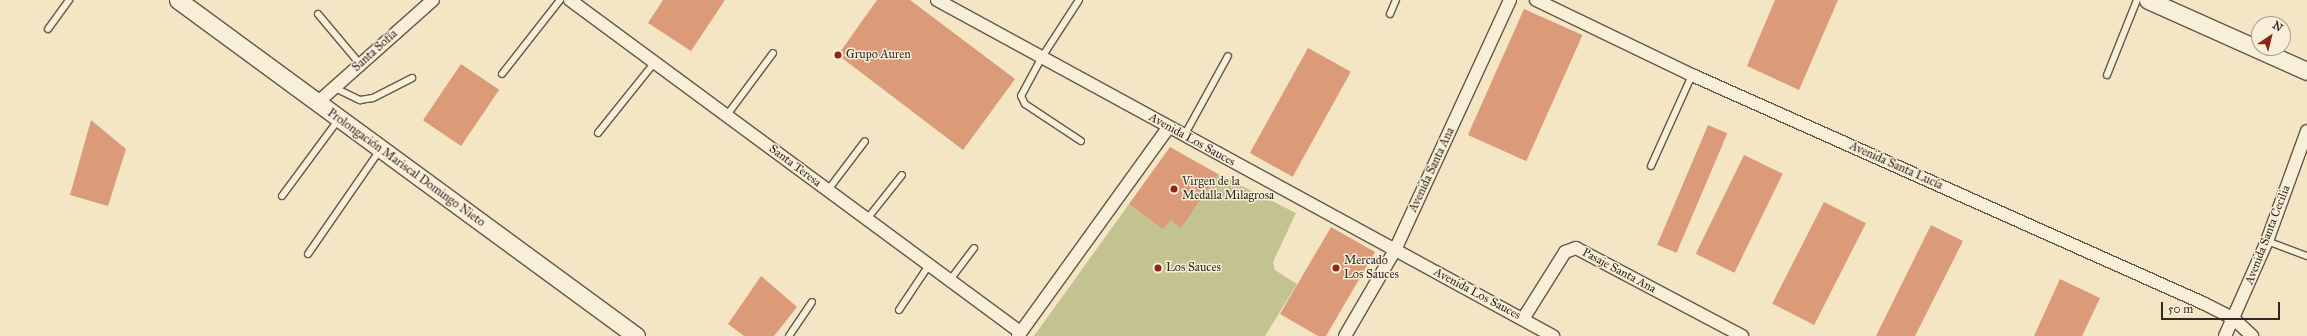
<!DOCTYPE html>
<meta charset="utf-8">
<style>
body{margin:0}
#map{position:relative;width:2307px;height:336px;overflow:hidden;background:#f4e6c5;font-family:"IM FELL Great Primer",serif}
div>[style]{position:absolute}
.green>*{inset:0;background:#c2c390}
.building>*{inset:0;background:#db9a78;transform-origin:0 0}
.roads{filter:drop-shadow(1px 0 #635748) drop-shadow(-1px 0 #635748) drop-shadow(0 1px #635748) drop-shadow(0 -1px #635748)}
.lane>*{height:6px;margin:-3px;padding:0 3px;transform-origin:3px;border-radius:3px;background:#f8efd9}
.street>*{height:12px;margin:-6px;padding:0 6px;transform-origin:6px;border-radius:6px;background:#f8efd9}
.secondary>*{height:17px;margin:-8.5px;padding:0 8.5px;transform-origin:8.5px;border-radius:8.5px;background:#f8efd9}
.dots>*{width:11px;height:11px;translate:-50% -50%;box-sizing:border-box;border:2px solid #f8efd9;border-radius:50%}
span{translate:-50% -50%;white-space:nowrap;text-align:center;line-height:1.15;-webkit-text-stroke:3px #f8efd9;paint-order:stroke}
.street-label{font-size:12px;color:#33271f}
.poi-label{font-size:12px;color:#33271f}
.left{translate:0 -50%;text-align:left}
.north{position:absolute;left:2251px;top:16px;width:40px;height:40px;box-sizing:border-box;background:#f8efd9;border:1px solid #a99f8f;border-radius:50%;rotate:35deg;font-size:11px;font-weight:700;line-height:16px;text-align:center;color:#33271f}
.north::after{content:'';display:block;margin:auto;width:14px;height:18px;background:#8f2418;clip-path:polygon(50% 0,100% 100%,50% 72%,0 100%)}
.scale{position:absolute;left:2161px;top:302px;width:119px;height:18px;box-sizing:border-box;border:2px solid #33271f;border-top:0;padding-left:5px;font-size:12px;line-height:14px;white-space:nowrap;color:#33271f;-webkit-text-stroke:3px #f8efd9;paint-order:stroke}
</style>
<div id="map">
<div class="green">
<div style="clip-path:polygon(1218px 174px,1296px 213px,1273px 262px,1275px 270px,1297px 284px,1265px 336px,1034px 336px,1129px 204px,1163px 228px,1171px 220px,1181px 227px)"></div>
</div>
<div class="building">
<div style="clip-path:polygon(663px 0,725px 0,691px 51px,648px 23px)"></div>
<div style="clip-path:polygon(877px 0,910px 0,1015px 79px,963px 150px,838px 55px)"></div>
<div style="clip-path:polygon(1775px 0,1838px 0,1799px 90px,1747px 66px)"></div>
<div style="left:1524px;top:9px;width:64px;height:138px;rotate:24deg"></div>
<div style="left:1308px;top:48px;width:49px;height:120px;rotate:29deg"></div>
<div style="left:461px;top:64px;width:46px;height:68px;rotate:34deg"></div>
<div style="clip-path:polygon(91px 120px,126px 149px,108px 206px,70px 195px)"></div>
<div style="left:1708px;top:125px;width:21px;height:130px;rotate:23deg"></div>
<div style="clip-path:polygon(1170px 147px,1218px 174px,1181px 228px,1171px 220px,1163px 229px,1129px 204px)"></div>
<div style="left:1744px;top:155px;width:43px;height:110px;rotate:26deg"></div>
<div style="left:1824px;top:202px;width:47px;height:114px;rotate:27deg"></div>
<div style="clip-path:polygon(1931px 225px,1963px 241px,1915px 336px,1876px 336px)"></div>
<div style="clip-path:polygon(1331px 227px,1375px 252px,1326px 336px,1318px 336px,1280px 314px)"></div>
<div style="clip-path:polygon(761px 276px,797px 307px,774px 336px,744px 336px,728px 324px)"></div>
<div style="clip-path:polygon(2060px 279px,2100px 298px,2082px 336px,2034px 336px)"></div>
</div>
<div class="roads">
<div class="lane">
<div style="left:1079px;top:0;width:68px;rotate:123deg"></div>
<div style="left:1042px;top:57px;width:44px;rotate:118.3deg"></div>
<div style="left:1021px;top:96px;width:9px;rotate:63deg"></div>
<div style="left:1025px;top:104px;width:67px;rotate:33.5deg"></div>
<div style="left:318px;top:14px;width:65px;rotate:50deg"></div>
<div style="left:1390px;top:14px;width:15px;rotate:-67deg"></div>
<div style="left:48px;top:29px;width:36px;rotate:-54deg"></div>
<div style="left:502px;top:74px;width:94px;rotate:-51.9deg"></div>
<div style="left:2107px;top:75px;width:81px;rotate:-68.2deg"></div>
<div style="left:335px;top:88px;width:28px;rotate:26deg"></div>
<div style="left:360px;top:100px;width:13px;rotate:-9deg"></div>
<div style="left:373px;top:98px;width:44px;rotate:-27.1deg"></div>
<div style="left:727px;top:115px;width:77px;rotate:-53.4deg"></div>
<div style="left:598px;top:133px;width:90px;rotate:-51.3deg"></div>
<div style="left:1184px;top:136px;width:91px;rotate:-61.2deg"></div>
<div style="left:1651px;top:166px;width:100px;rotate:-65.7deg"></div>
<div style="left:828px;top:190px;width:61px;rotate:-52.9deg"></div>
<div style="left:282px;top:196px;width:96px;rotate:-53.5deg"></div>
<div style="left:867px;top:219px;width:56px;rotate:-51.5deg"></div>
<div style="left:2267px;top:241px;width:43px;rotate:20.6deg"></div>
<div style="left:308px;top:254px;width:126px;rotate:-55.3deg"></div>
<div style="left:950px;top:280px;width:40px;rotate:-53deg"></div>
<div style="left:899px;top:310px;width:54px;rotate:-56.3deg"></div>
<div style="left:789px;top:336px;width:41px;rotate:-55.9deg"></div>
</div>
<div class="street">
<div style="left:570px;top:0;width:559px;rotate:36.42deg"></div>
<div style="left:937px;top:0;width:702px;rotate:28.61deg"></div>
<div style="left:1536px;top:0;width:173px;rotate:25.7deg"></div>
<div style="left:1692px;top:75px;width:560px;rotate:24.05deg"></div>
<div style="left:2203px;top:303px;width:35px;rotate:27deg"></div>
<div style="left:2234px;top:319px;width:25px;rotate:43deg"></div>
<div style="left:317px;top:103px;width:155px;rotate:-41.6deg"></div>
<div style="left:1523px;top:319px;width:79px;rotate:-57.9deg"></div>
<div style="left:1565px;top:252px;width:12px;rotate:-20deg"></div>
<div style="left:1576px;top:248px;width:188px;rotate:27.9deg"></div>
<div style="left:1018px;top:336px;width:256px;rotate:-54.2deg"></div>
<div style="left:1345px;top:336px;width:99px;rotate:-59.8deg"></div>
<div style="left:1395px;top:250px;width:275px;rotate:-65.3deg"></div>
<div style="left:2225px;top:336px;width:104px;rotate:-66.1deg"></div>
<div style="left:2267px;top:241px;width:117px;rotate:-70deg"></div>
</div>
<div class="secondary">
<div style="left:178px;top:0;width:568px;rotate:36.26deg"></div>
<div style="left:2148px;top:0;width:174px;rotate:24.1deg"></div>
</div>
</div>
<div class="dots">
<div style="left:838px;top:55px;background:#8f2418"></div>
<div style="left:1174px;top:189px;background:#8f2418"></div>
<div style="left:1158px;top:268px;background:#8f2418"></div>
<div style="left:1336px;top:268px;background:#8f2418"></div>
</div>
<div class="street-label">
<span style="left:375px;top:51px;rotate:-42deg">Santa Sofía</span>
<span style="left:1192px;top:140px;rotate:29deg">Avenida Los Sauces</span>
<span style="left:795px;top:166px;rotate:37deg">Santa Teresa</span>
<span style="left:1896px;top:166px;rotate:24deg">Avenida Santa Lucía</span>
<span style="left:406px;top:168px;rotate:36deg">Prolongación Mariscal Domingo Nieto</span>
<span style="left:1432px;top:170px;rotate:-65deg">Avenida Santa Ana</span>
<span style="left:2268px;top:235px;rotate:-69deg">Avenida Santa Cecilia</span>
<span style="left:1619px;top:271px;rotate:28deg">Pasaje Santa Ana</span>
<span style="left:1477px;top:294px;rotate:28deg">Avenida Los Sauces</span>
</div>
<div class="poi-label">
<span class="left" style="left:846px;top:55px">Grupo Auren</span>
<span class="left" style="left:1182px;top:189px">Virgen de la<br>Medalla Milagrosa</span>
<span class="left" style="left:1344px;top:268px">Mercado<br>Los Sauces</span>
<span class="left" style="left:1166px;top:268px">Los Sauces</span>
</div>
<div class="north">N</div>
<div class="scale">50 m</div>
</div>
